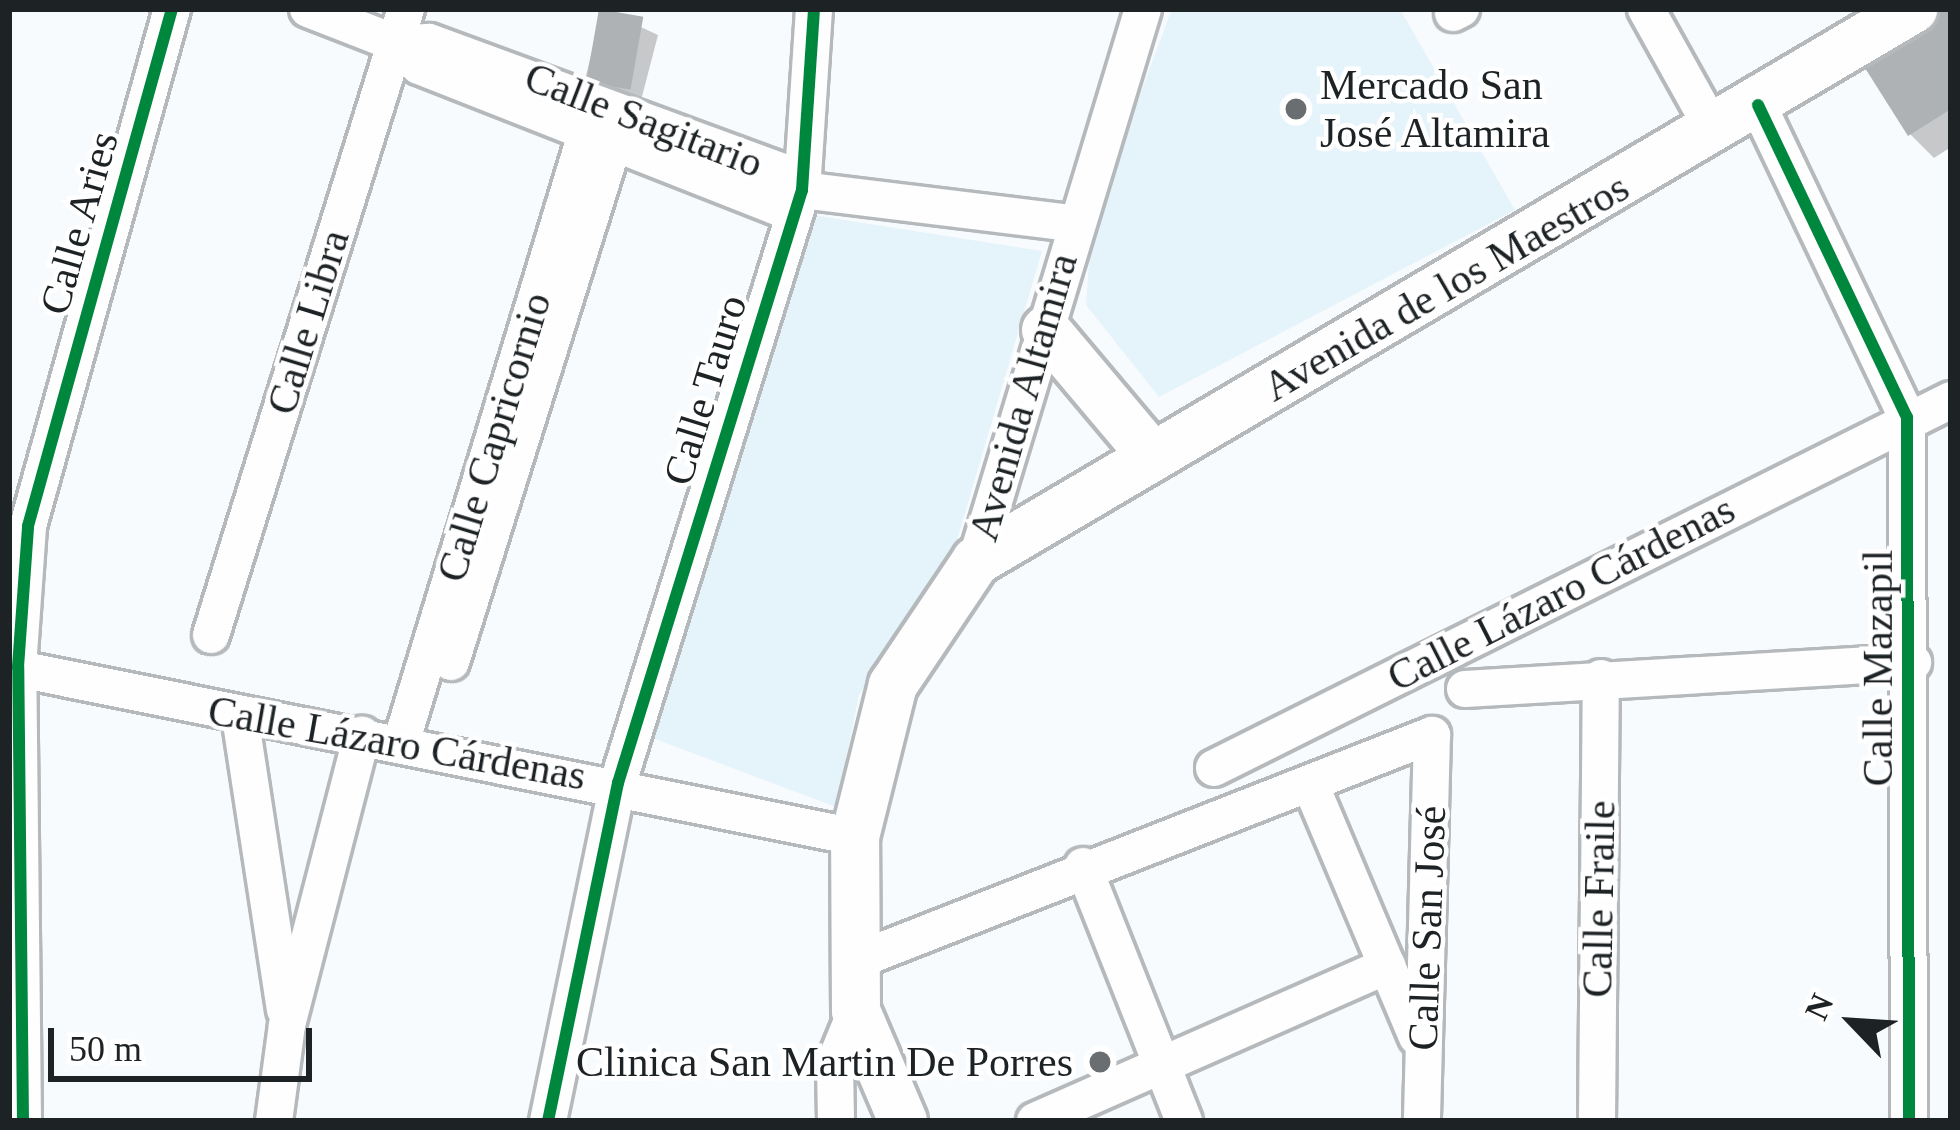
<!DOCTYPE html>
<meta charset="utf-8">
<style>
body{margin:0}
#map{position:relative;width:1960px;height:1130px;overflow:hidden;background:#f8fbfd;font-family:Georgia,serif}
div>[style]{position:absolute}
.built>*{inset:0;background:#e5f3fa}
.shadow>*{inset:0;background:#0003}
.building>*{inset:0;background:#afb2b5;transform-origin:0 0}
.roads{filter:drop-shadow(3px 0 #b5b9bc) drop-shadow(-3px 0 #b5b9bc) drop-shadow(0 3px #b5b9bc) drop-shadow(0 -3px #b5b9bc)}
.minor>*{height:36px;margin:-18px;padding:0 18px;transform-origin:18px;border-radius:18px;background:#fefeff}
.major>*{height:48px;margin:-24px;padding:0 24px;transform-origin:24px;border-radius:24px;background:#fefeff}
.cycleway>*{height:12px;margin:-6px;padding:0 6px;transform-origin:6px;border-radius:6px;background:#00873e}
.dots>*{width:33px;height:33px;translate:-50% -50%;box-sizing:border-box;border:6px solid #fff;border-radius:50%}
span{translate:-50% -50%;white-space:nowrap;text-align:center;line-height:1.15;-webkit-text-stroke:9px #fff;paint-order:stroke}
.poi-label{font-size:42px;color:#1d2225}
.left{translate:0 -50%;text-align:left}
.right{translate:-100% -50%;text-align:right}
.street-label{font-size:42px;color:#1d2225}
.frame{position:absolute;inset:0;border:12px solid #1d2225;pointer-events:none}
.north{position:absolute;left:1792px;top:962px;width:120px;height:120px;-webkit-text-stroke:9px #fff;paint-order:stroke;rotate:295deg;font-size:33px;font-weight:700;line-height:48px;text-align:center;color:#1d2225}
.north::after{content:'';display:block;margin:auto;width:42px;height:54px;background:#1d2225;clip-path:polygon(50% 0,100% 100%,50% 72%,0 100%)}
.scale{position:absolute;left:48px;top:1028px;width:264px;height:54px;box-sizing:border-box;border:6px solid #1d2225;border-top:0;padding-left:15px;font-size:36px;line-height:42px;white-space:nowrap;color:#1d2225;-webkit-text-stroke:9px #fff;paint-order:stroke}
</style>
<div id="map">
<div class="built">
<div style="clip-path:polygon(1172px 9px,1400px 9px,1515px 210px,1159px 397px,1086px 305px,1092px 222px)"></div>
<div style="clip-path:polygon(800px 213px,1042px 251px,953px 554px,859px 695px,836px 807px,642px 734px)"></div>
</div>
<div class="shadow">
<div style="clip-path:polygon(602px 9px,658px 35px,638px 112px,585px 80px)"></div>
<div style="clip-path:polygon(1941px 9px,1951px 9px,1951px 147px,1934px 158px,1910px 134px)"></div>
</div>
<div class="building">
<div style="left:599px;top:9px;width:45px;height:74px;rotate:10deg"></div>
<div style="clip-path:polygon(1935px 9px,1951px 9px,1951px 109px,1908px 136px,1858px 57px)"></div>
</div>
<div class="roads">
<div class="minor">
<div style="left:308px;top:9px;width:93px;rotate:21.3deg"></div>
<div style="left:395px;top:43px;width:33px;rotate:44deg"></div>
<div style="left:419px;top:66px;width:383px;rotate:21.5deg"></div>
<div style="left:775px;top:206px;width:31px;rotate:-31deg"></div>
<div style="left:802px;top:190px;width:29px;rotate:-139deg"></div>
<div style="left:780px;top:171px;width:374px;rotate:-159.8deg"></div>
<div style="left:429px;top:42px;width:34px;rotate:178deg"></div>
<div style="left:1646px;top:9px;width:140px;rotate:60.9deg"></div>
<div style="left:1453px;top:13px;width:9px;rotate:-27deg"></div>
<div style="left:1758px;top:105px;width:346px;rotate:64.5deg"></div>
<div style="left:1907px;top:417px;width:704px;rotate:89.84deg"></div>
<div style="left:802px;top:190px;width:272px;rotate:7deg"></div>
<div style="left:976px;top:561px;width:577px;rotate:-73.17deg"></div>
<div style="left:211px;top:635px;width:656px;rotate:-72.7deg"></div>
<div style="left:451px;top:662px;width:542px;rotate:-72.6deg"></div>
<div style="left:9px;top:667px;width:863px;rotate:11.36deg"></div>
<div style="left:1465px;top:689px;width:449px;rotate:-3.4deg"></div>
<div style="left:240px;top:716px;width:297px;rotate:81.3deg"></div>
<div style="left:402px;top:740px;width:633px;rotate:-73.11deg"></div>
<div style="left:1214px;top:768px;width:824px;rotate:-26.53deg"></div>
<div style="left:1311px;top:786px;width:272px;rotate:67.1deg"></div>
<div style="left:1083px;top:866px;width:274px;rotate:68.4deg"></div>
<div style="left:853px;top:962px;width:622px;rotate:-21.41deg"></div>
<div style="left:1432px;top:735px;width:386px;rotate:91.5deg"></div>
<div style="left:23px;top:1121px;width:454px;rotate:-90.6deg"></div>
<div style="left:18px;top:667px;width:141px;rotate:-85.9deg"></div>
<div style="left:28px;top:526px;width:537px;rotate:-74.44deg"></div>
<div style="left:274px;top:1121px;width:97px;rotate:-82.3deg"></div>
<div style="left:287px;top:1025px;width:300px;rotate:-75.5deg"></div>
<div style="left:548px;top:1121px;width:345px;rotate:-78.3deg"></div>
<div style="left:618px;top:783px;width:621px;rotate:-72.76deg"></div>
<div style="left:802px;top:190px;width:181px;rotate:-86.2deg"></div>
<div style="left:836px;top:1121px;width:59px;rotate:-91deg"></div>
<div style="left:835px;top:1062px;width:55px;rotate:-67.6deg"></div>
<div style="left:1035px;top:1121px;width:385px;rotate:-23.8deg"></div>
<div style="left:1597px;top:1121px;width:443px;rotate:-89.5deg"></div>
</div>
<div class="major">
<div style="left:1046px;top:330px;width:166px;rotate:49.9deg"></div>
<div style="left:903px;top:1121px;width:120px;rotate:-113.1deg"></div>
<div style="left:856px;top:1011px;width:174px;rotate:-90.3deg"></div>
<div style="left:855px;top:837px;width:157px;rotate:-76deg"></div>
<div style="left:893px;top:685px;width:149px;rotate:-56.2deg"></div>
<div style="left:976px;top:561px;width:1088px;rotate:-30.5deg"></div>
</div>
</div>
<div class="cycleway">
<div style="left:1758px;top:105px;width:346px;rotate:64.5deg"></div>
<div style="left:1907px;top:417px;width:704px;rotate:89.84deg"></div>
<div style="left:23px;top:1121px;width:454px;rotate:-90.6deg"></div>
<div style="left:18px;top:667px;width:141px;rotate:-85.9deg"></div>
<div style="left:28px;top:526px;width:537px;rotate:-74.44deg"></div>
<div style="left:548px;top:1121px;width:345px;rotate:-78.3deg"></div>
<div style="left:618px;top:783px;width:621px;rotate:-72.76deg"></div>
<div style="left:802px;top:190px;width:181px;rotate:-86.2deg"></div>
</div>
<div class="dots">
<div style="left:1296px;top:109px;background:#6a6e71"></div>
<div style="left:1100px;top:1062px;background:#6a6e71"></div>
</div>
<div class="poi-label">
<span class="left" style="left:1320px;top:109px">Mercado San<br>José Altamira</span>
<span class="right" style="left:1073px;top:1062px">Clinica San Martin De Porres</span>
</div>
<div class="street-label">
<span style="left:644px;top:120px;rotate:21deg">Calle Sagitario</span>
<span style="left:79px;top:223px;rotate:-74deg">Calle Aries</span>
<span style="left:1446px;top:287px;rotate:-30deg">Avenida de los Maestros</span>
<span style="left:308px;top:322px;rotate:-73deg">Calle Libra</span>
<span style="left:705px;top:390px;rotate:-73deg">Calle Tauro</span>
<span style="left:1023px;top:397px;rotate:-74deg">Avenida Altamira</span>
<span style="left:494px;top:437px;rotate:-73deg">Calle Capricornio</span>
<span style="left:1561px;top:593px;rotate:-27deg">Calle Lázaro Cárdenas</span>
<span style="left:1878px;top:668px;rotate:-90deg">Calle Mazapil</span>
<span style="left:397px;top:743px;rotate:10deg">Calle Lázaro Cárdenas</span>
<span style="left:1599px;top:899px;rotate:-89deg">Calle Fraile</span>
<span style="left:1427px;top:928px;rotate:-88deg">Calle San José</span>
</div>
<div class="frame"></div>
<div class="north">N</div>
<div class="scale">50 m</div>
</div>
